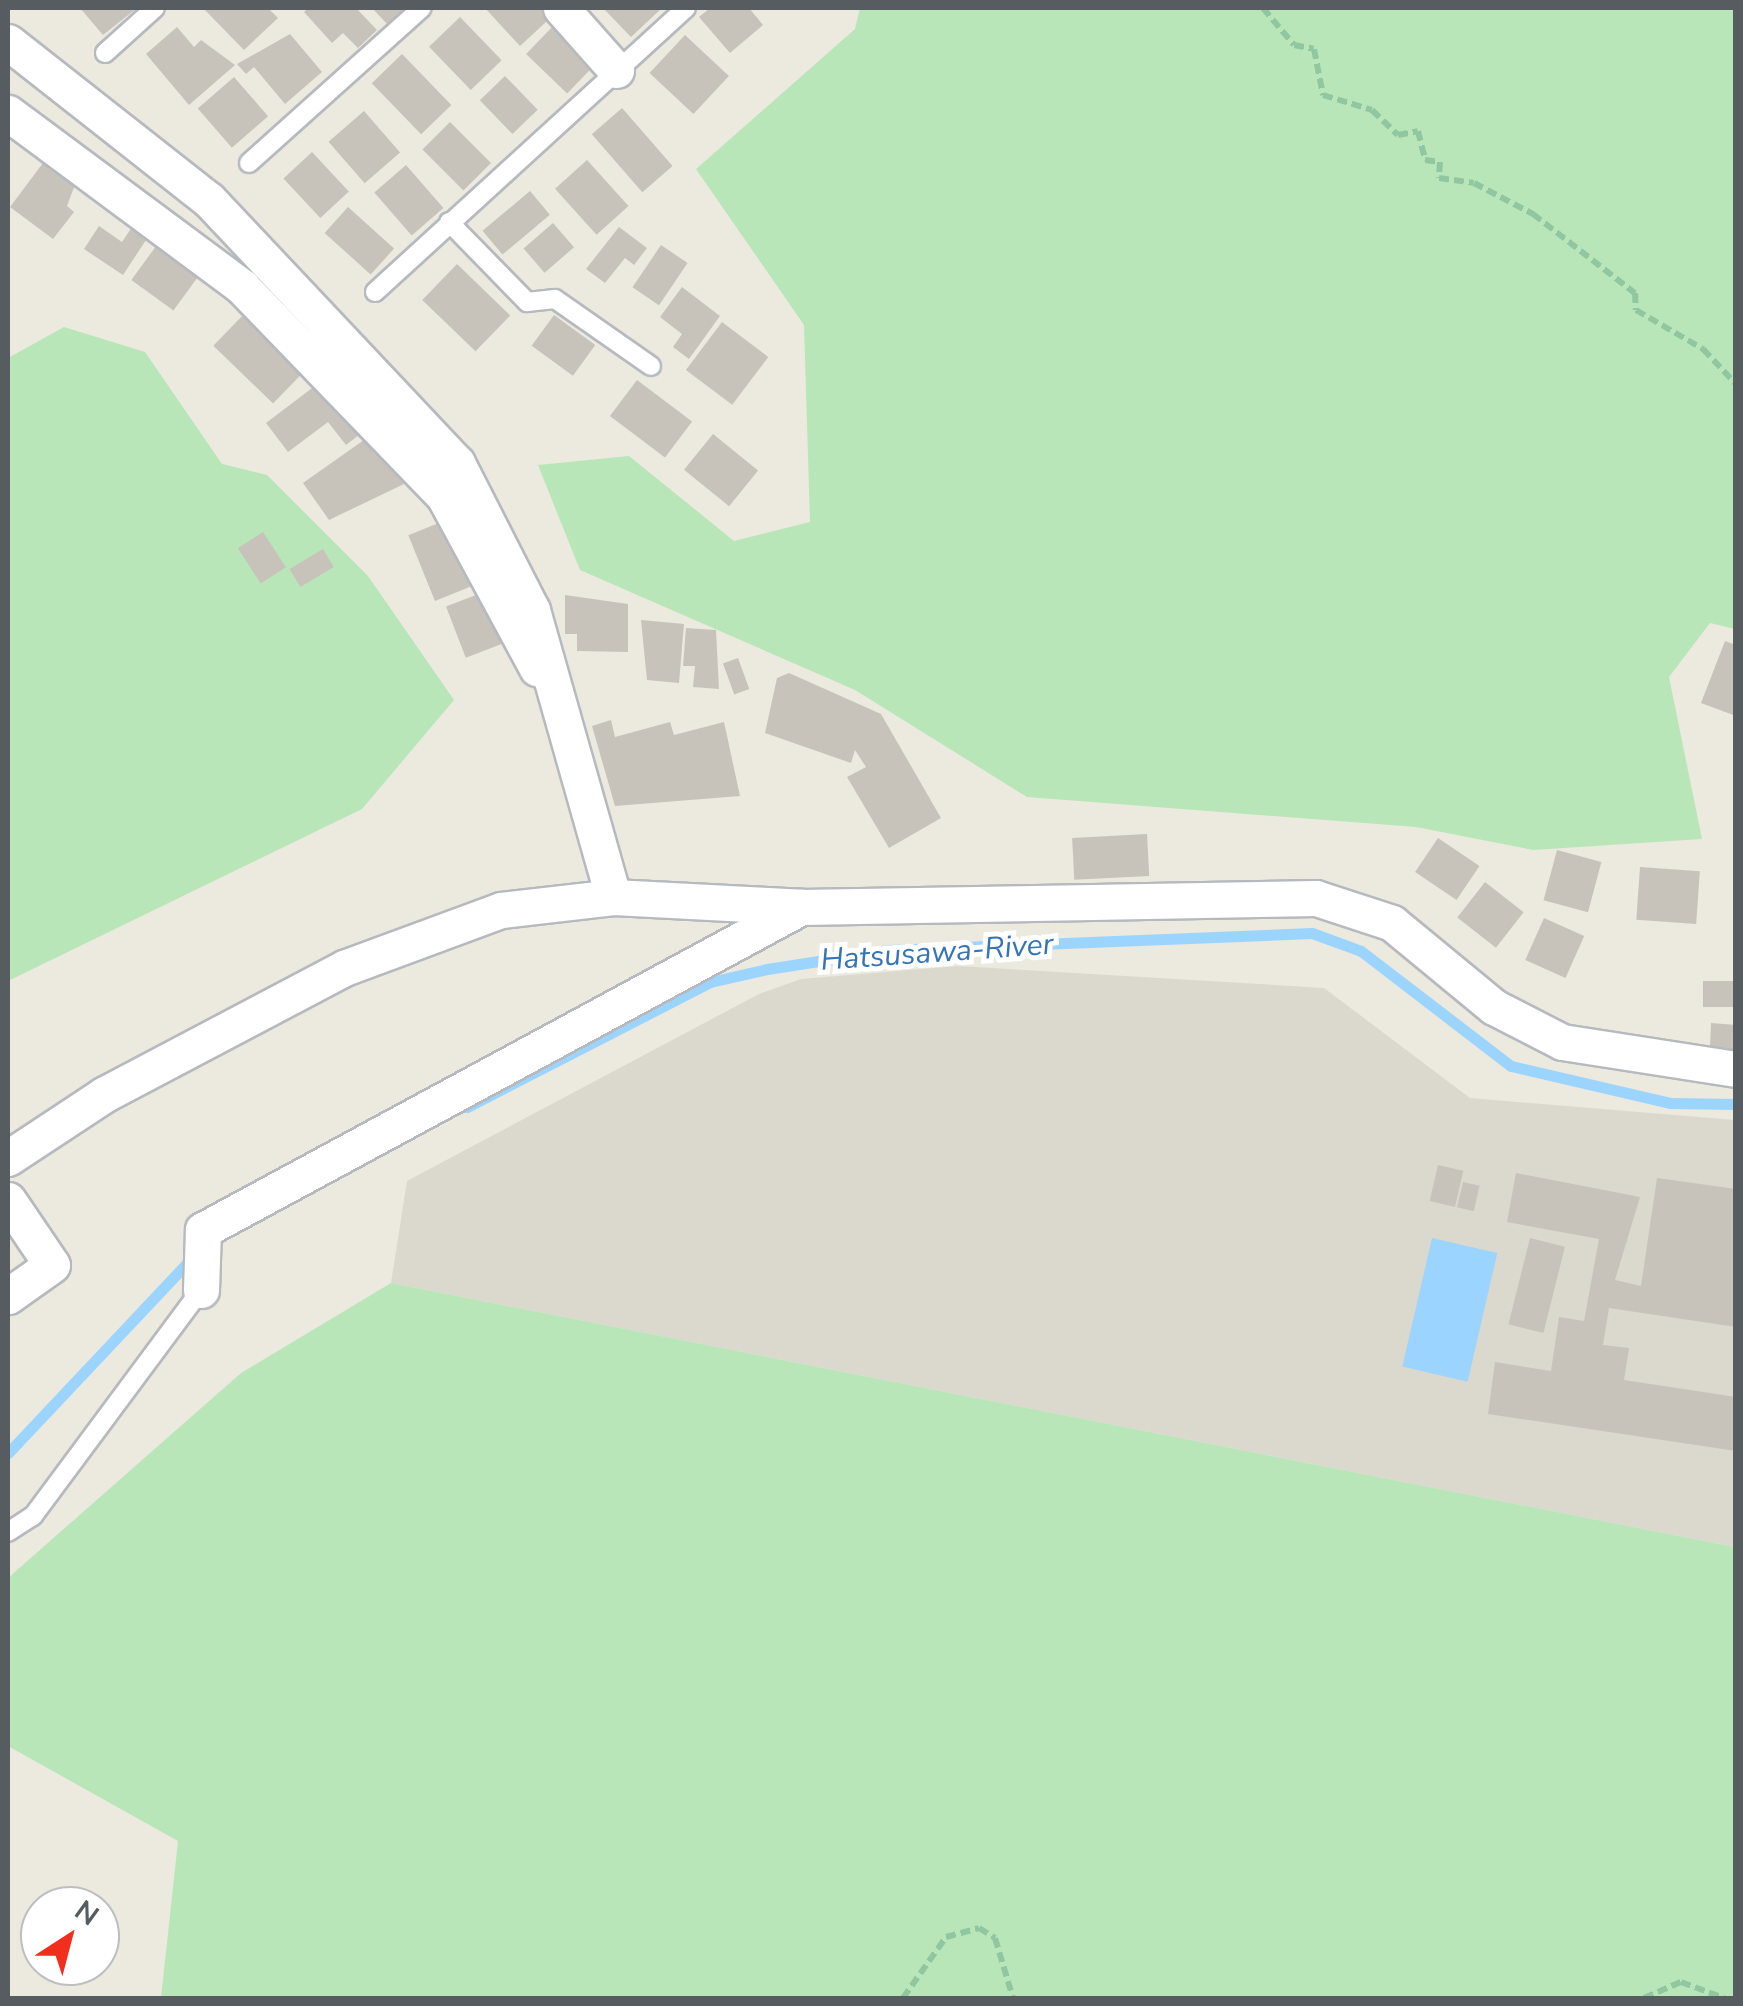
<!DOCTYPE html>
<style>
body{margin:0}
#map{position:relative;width:1743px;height:2006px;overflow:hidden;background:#ece9de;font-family:"Nunito Sans",sans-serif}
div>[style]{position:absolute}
.education>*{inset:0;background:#dbd8cd}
.green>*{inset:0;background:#b9e6b8}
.water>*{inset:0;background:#9bd4ff;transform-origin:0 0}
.stream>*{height:11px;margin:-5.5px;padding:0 5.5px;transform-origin:5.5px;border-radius:5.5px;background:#9bd4ff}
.building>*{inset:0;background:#c7c3bb;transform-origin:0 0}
.path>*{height:6px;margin-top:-3px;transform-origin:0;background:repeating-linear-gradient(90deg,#91c7a0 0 10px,transparent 0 15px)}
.roads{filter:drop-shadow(2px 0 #b6babf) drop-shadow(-2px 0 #b6babf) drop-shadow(0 2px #b6babf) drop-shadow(0 -2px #b6babf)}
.service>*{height:18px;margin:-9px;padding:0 9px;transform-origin:9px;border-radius:9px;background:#fff}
.minor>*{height:35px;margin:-17.5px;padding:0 17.5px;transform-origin:17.5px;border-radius:17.5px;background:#fff}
span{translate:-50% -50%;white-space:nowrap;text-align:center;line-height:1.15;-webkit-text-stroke:10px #fff;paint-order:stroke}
.water-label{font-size:30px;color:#3574b5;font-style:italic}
.frame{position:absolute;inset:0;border:10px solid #575c61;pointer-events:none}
.north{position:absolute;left:20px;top:1886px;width:100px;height:100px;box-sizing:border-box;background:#fff;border:2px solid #bcbec0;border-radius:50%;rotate:36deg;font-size:28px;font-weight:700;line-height:40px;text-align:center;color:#575c61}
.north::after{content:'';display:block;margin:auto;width:35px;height:45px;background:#f22e1e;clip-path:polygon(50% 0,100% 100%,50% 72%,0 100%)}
</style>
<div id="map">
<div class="education">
<div style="clip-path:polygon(958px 966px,1324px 988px,1470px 1098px,1735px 1120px,1735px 1547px,391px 1283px,407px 1181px,759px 994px,801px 979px)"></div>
</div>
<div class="green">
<div style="clip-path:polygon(860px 8px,1735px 8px,1735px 629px,1710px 623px,1669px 677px,1702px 839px,1533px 850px,1416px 827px,1027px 797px,855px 690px,580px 570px,538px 465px,629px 456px,734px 541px,810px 522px,804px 325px,696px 169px,855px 29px)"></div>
<div style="clip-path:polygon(64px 327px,145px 352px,222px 464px,267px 475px,368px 576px,454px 700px,362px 809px,8px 981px,8px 358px)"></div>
<div style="clip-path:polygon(391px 1283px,1735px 1547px,1735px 1998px,161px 1998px,178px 1841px,8px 1746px,8px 1578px,241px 1373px)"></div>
</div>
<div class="water">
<div style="left:1432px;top:1238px;width:67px;height:132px;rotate:13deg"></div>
</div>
<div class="stream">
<div style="left:467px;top:1107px;width:273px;rotate:-27.2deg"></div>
<div style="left:710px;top:982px;width:58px;rotate:-12.8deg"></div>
<div style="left:767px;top:969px;width:124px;rotate:-8.8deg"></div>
<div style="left:890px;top:950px;width:422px;rotate:-2.3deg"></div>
<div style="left:1312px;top:933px;width:52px;rotate:20.2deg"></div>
<div style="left:1361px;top:951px;width:189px;rotate:37.5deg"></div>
<div style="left:1511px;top:1066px;width:163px;rotate:13.1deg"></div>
<div style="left:1670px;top:1103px;width:66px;rotate:0.9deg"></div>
<div style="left:8px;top:1453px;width:270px;rotate:-46.7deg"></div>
</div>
<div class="building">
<div style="clip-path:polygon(80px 8px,137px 8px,103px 35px)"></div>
<div style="clip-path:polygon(203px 8px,268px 8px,278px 18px,244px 50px)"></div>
<div style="clip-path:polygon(309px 8px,356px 8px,377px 30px,358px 48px,343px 33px,332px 43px,304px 12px)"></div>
<div style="clip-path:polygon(372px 8px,406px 8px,388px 25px)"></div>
<div style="clip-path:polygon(485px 8px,554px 8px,558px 11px,520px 46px)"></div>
<div style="clip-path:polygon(603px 8px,662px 8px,631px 37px)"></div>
<div style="clip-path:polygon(710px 8px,749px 8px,763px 25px,730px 53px,699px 17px)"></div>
<div style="left:460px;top:17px;width:60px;height:43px;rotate:46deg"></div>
<div style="left:556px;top:23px;width:57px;height:43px;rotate:44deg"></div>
<div style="clip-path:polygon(177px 27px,194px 47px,201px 40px,235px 65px,189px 105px,146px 54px)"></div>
<div style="clip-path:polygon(290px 34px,322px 72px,285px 104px,254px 67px,246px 74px,237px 64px)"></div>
<div style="left:685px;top:35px;width:60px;height:52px;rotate:43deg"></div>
<div style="left:402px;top:54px;width:71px;height:42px;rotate:46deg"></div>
<div style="left:505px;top:76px;width:47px;height:35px;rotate:46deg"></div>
<div style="left:234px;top:77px;width:52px;height:48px;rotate:49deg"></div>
<div style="left:622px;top:108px;width:77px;height:40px;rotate:49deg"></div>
<div style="left:364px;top:111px;width:55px;height:47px;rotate:49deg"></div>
<div style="left:450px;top:122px;width:58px;height:39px;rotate:45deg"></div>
<div style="left:312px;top:152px;width:54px;height:39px;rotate:47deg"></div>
<div style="clip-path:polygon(46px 159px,76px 182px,67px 206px,74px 212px,53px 239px,10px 207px)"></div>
<div style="left:587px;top:160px;width:62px;height:43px;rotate:48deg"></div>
<div style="left:406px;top:165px;width:57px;height:42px;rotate:49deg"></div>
<div style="left:530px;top:191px;width:31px;height:62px;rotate:50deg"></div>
<div style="left:348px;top:207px;width:62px;height:35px;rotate:42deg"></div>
<div style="left:553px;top:223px;width:32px;height:39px;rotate:49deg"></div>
<div style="clip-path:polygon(134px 224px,150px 234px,123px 275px,84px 249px,99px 226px,122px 242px)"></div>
<div style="clip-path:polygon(619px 227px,647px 248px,634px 265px,625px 258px,605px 283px,586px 269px)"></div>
<div style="left:159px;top:242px;width:52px;height:47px;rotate:36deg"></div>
<div style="left:661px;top:245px;width:32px;height:51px;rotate:34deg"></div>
<div style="left:457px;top:264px;width:74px;height:50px;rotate:44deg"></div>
<div style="clip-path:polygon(682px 287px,720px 316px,689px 359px,673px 347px,682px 334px,660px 317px)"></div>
<div style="left:246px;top:312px;width:83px;height:47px;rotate:44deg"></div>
<div style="left:554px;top:315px;width:51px;height:38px;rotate:36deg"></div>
<div style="left:722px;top:322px;width:58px;height:60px;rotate:37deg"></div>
<div style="clip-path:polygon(324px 379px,364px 431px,346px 445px,328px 422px,288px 452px,266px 423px)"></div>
<div style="left:637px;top:380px;width:69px;height:45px;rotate:37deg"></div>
<div style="left:713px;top:434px;width:58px;height:46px;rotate:39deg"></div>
<div style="clip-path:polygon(371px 435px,404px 484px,329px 520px,303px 483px)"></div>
<div style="left:451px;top:518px;width:71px;height:46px;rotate:68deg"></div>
<div style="left:263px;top:532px;width:42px;height:30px;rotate:57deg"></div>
<div style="left:323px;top:549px;width:21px;height:39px;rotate:59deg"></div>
<div style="left:489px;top:590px;width:55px;height:46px;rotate:69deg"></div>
<div style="clip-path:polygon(565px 595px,628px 604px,628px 652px,577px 651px,577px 634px,565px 634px)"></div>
<div style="clip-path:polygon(641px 620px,684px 624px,679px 683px,647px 680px)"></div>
<div style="clip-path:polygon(686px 628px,716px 630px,719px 689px,693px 687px,695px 666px,683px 666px)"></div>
<div style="clip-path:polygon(1725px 641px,1736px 645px,1736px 716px,1701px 703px)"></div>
<div style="left:738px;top:658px;width:33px;height:16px;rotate:70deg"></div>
<div style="clip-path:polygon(789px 673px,881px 714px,941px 818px,889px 848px,847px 777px,866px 767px,855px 750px,851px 763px,765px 733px,777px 678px)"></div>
<div style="clip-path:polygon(611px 720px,615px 737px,670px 722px,674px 735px,724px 722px,740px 796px,615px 806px,592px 726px)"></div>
<div style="left:1147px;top:834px;width:42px;height:75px;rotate:87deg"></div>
<div style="left:1438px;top:838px;width:50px;height:41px;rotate:34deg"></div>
<div style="left:1557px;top:850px;width:46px;height:52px;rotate:15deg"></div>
<div style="left:1640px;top:867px;width:60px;height:53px;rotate:4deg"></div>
<div style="left:1485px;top:882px;width:49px;height:45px;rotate:38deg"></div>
<div style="left:1544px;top:918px;width:44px;height:46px;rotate:24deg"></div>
<div style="left:1703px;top:981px;width:33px;height:26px"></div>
<div style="clip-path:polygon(1711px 1023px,1736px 1025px,1736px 1050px,1710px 1047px)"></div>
<div style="left:1438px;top:1165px;width:26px;height:37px;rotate:13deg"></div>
<div style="clip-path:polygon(1516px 1173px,1640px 1197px,1615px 1280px,1641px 1286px,1657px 1178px,1736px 1189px,1736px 1327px,1609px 1308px,1603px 1345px,1629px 1348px,1624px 1380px,1736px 1397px,1736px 1451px,1488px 1414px,1495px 1362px,1551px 1371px,1559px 1317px,1584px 1321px,1599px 1239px,1507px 1222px)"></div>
<div style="left:1463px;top:1182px;width:17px;height:26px;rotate:13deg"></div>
<div style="left:1530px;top:1238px;width:36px;height:89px;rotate:14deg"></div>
</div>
<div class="path">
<div style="left:1263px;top:8px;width:48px;rotate:50deg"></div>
<div style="left:1294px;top:45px;width:20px;rotate:11deg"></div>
<div style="left:1314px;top:49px;width:47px;rotate:78.9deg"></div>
<div style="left:1323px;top:95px;width:51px;rotate:17deg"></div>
<div style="left:1372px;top:110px;width:36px;rotate:44deg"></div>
<div style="left:1398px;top:135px;width:20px;rotate:-11deg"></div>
<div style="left:1418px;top:131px;width:30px;rotate:76deg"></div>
<div style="left:1425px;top:160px;width:15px;rotate:8deg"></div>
<div style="left:1440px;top:162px;width:16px;rotate:94deg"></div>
<div style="left:1439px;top:178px;width:35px;rotate:8deg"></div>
<div style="left:1474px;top:183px;width:67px;rotate:27.7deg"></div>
<div style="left:1533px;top:214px;width:129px;rotate:37.8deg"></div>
<div style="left:1635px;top:293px;width:17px;rotate:87deg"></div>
<div style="left:1636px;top:310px;width:78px;rotate:30.2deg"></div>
<div style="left:1703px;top:349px;width:48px;rotate:46.7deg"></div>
<div style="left:903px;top:1998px;width:75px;rotate:-54.8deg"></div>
<div style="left:946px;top:1937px;width:34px;rotate:-15deg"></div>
<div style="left:979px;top:1928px;width:19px;rotate:32deg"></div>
<div style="left:995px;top:1938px;width:63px;rotate:73.3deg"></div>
<div style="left:1644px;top:1998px;width:40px;rotate:-23.4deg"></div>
<div style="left:1681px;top:1982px;width:46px;rotate:20.4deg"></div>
</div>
<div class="roads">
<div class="service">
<div style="left:105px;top:53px;width:67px;rotate:-42deg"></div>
<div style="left:249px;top:163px;width:232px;rotate:-41.9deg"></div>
<div style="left:449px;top:222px;width:112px;rotate:45.7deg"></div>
<div style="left:527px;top:302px;width:28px;rotate:-6deg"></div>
<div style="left:555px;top:299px;width:117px;rotate:34.9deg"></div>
<div style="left:375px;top:292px;width:421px;rotate:-42.4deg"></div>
<div style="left:8px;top:1532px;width:30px;rotate:-33deg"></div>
<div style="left:33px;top:1516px;width:282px;rotate:-53.4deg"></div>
</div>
<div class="minor">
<div style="left:561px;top:8px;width:83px;rotate:48.4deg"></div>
<div style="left:8px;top:42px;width:256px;rotate:38.2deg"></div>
<div style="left:209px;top:200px;width:361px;rotate:46.7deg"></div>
<div style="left:457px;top:463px;width:165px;rotate:63deg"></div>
<div style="left:532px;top:610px;width:298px;rotate:74.2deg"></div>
<div style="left:8px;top:113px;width:292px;rotate:36.6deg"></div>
<div style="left:242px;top:287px;width:291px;rotate:46deg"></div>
<div style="left:444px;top:496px;width:196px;rotate:61.6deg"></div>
<div style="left:8px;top:1158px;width:116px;rotate:-33.4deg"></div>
<div style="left:105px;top:1094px;width:270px;rotate:-27.8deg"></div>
<div style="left:344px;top:968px;width:167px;rotate:-20.3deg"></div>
<div style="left:501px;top:910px;width:113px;rotate:-6.6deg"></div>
<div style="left:613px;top:897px;width:188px;rotate:3deg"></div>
<div style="left:801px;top:907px;width:515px;rotate:-1deg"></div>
<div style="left:1316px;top:898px;width:80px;rotate:18.2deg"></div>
<div style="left:1392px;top:923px;width:132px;rotate:39.5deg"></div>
<div style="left:1494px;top:1007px;width:76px;rotate:27.2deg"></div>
<div style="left:1562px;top:1042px;width:176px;rotate:8.8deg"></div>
<div style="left:8px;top:1200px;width:78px;rotate:55.9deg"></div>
<div style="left:52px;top:1265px;width:54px;rotate:144.8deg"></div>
<div style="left:201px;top:1290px;width:60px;rotate:-88.1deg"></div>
<div style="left:203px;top:1230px;width:680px;rotate:-28.37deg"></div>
</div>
</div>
<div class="water-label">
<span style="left:937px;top:953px;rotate:-4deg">Hatsusawa-River</span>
</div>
<div class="frame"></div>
<div class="north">N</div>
</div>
